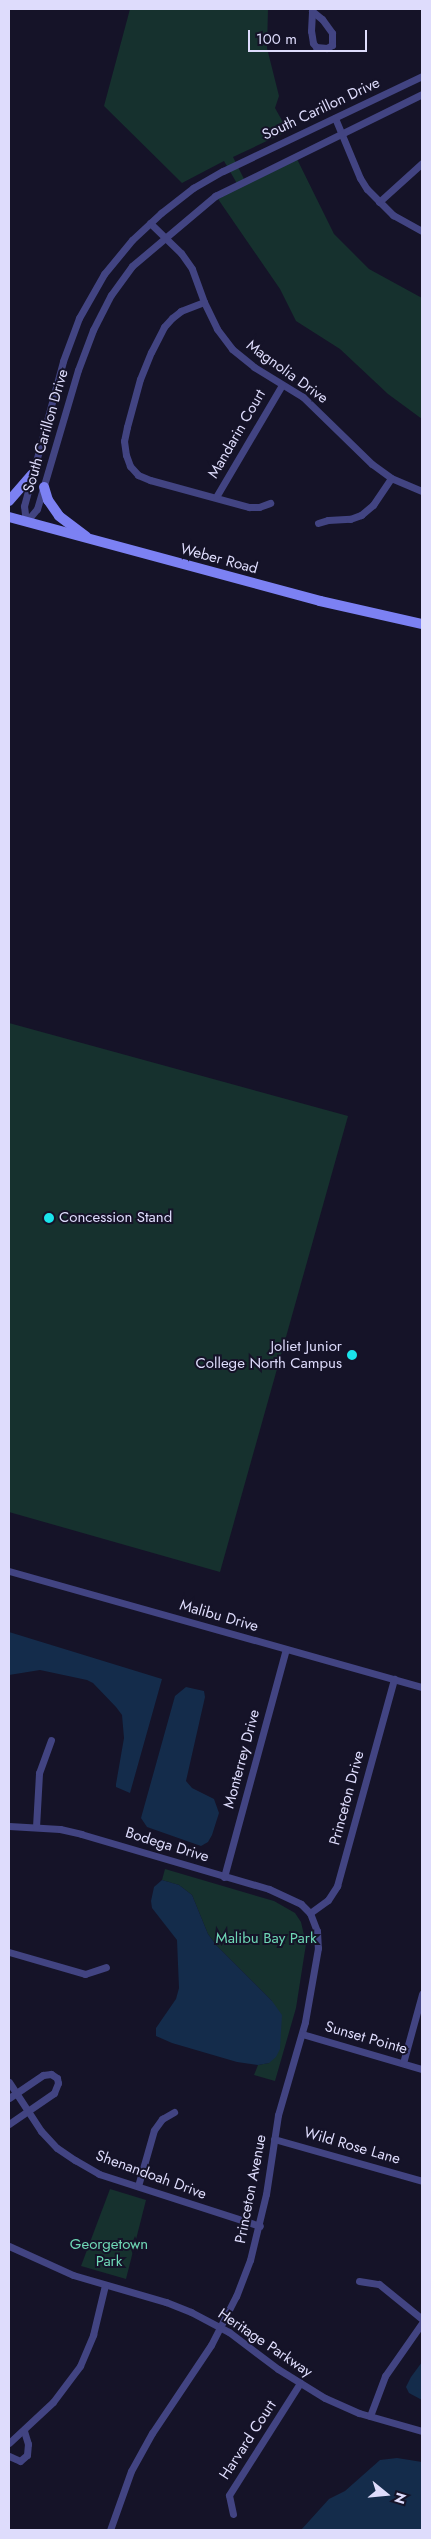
<!DOCTYPE html>
<style>
body{margin:0}
#map{position:relative;width:431px;height:2539px;overflow:hidden;background:#151328;font-family:Jost,sans-serif}
div>[style]{position:absolute}
.green>*{inset:0;background:#16312e}
.water>*{inset:0;background:#142c4b}
.street>*{height:7px;margin:-3.5px;padding:0 3.5px;transform-origin:3.5px;border-radius:3.5px;background:#424482}
.secondary>*{height:10px;margin:-5px;padding:0 5px;transform-origin:5px;border-radius:5px;background:#7c81f3}
.dots>*{width:14px;height:14px;translate:-50% -50%;box-sizing:border-box;border:2px solid #151328;border-radius:50%}
span{translate:-50% -50%;white-space:nowrap;text-align:center;line-height:1.15;-webkit-text-stroke:4px #151328;paint-order:stroke}
.street-label{font-size:15px;color:#dedcfc}
.poi-label{font-size:15px;color:#dedcfc}
.left{translate:0 -50%;text-align:left}
.right{translate:-100% -50%;text-align:right}
.park-label{font-size:15px;color:#6ed7b5}
.frame{position:absolute;inset:0;border:10px solid #dedcfc;pointer-events:none}
.north{position:absolute;left:361px;top:2469px;width:50px;height:50px;-webkit-text-stroke:4px #151328;paint-order:stroke;rotate:107deg;font-size:14px;font-weight:700;line-height:20px;text-align:center;color:#dedcfc}
.north::after{content:'';display:block;margin:auto;width:18px;height:22px;background:#dedcfc;clip-path:polygon(50% 0,100% 100%,50% 72%,0 100%)}
.scale{position:absolute;left:248px;top:30px;width:119px;height:22px;box-sizing:border-box;border:2px solid #dedcfc;border-top:0;padding-left:6px;font-size:15px;line-height:18px;white-space:nowrap;color:#dedcfc;-webkit-text-stroke:4px #151328;paint-order:stroke}
</style>
<div id="map">
<div class="green">
<div style="clip-path:polygon(130px 9px,268px 9px,267px 48px,279px 96px,275px 108px,288px 131px,233px 157px,246px 183px,297px 159px,334px 234px,369px 269px,422px 298px,422px 419px,388px 394px,340px 349px,296px 321px,280px 289px,218px 199px,239px 187px,224px 161px,182px 183px,104px 106px)"></div>
<div style="clip-path:polygon(9px 1023px,348px 1116px,220px 1572px,9px 1512px)"></div>
<div style="clip-path:polygon(165px 1869px,274px 1901px,295px 1913px,301px 1922px,306px 1944px,296px 2008px,275px 2081px,254px 2075px,258px 2065px,269px 2063px,272px 2001px,216px 1945px,208px 1934px,192px 1895px,179px 1885px,162px 1880px)"></div>
<div style="clip-path:polygon(110px 2189px,146px 2200px,126px 2279px,81px 2266px)"></div>
</div>
<div class="water">
<div style="clip-path:polygon(9px 1632px,162px 1679px,130px 1793px,116px 1787px,116px 1784px,124px 1738px,122px 1715px,116px 1707px,93px 1683px,87px 1680px,40px 1670px,9px 1675px)"></div>
<div style="clip-path:polygon(186px 1687px,204px 1691px,205px 1697px,186px 1781px,192px 1788px,214px 1799px,219px 1813px,212px 1835px,208px 1842px,201px 1846px,147px 1827px,141px 1818px,175px 1696px)"></div>
<div style="clip-path:polygon(162px 1880px,179px 1885px,192px 1895px,208px 1934px,216px 1945px,272px 2001px,282px 2015px,280px 2049px,276px 2057px,269px 2063px,258px 2065px,237px 2062px,172px 2043px,156px 2036px,156px 2028px,176px 1999px,179px 1988px,177px 1940px,152px 1908px,151px 1901px,154px 1887px)"></div>
<div style="clip-path:polygon(422px 2362px,422px 2400px,409px 2393px,406px 2387px,411px 2377px)"></div>
<div style="clip-path:polygon(397px 2458px,422px 2462px,422px 2530px,301px 2530px,329px 2499px,345px 2491px,380px 2460px)"></div>
</div>
<div class="street">
<div style="left:312px;top:11px;width:13px;rotate:39deg"></div>
<div style="left:322px;top:19px;width:17px;rotate:54deg"></div>
<div style="left:332px;top:33px;width:12px;rotate:90deg"></div>
<div style="left:332px;top:45px;width:6px;rotate:149deg"></div>
<div style="left:327px;top:48px;width:11px;rotate:-175deg"></div>
<div style="left:316px;top:47px;width:5px;rotate:-127deg"></div>
<div style="left:313px;top:43px;width:12px;rotate:-99deg"></div>
<div style="left:311px;top:31px;width:22px;rotate:-87deg"></div>
<div style="left:335px;top:118px;width:65px;rotate:67.4deg"></div>
<div style="left:360px;top:178px;width:13px;rotate:58deg"></div>
<div style="left:367px;top:189px;width:37px;rotate:45deg"></div>
<div style="left:393px;top:215px;width:33px;rotate:29deg"></div>
<div style="left:379px;top:202px;width:58px;rotate:-42.2deg"></div>
<div style="left:150px;top:223px;width:43px;rotate:44.1deg"></div>
<div style="left:181px;top:253px;width:19px;rotate:55deg"></div>
<div style="left:192px;top:269px;width:35px;rotate:70deg"></div>
<div style="left:204px;top:302px;width:30px;rotate:64deg"></div>
<div style="left:217px;top:329px;width:25px;rotate:53deg"></div>
<div style="left:232px;top:349px;width:28px;rotate:39deg"></div>
<div style="left:254px;top:367px;width:57px;rotate:31.5deg"></div>
<div style="left:303px;top:397px;width:96px;rotate:44.2deg"></div>
<div style="left:372px;top:464px;width:24px;rotate:36deg"></div>
<div style="left:391px;top:478px;width:34px;rotate:23deg"></div>
<div style="left:204px;top:302px;width:25px;rotate:159deg"></div>
<div style="left:181px;top:311px;width:11px;rotate:142deg"></div>
<div style="left:172px;top:318px;width:12px;rotate:132deg"></div>
<div style="left:164px;top:327px;width:28px;rotate:117deg"></div>
<div style="left:151px;top:352px;width:29px;rotate:112deg"></div>
<div style="left:140px;top:379px;width:50px;rotate:105.2deg"></div>
<div style="left:127px;top:427px;width:14px;rotate:102deg"></div>
<div style="left:124px;top:441px;width:14px;rotate:82deg"></div>
<div style="left:126px;top:455px;width:12px;rotate:70deg"></div>
<div style="left:130px;top:466px;width:12px;rotate:48deg"></div>
<div style="left:138px;top:475px;width:13px;rotate:23deg"></div>
<div style="left:150px;top:480px;width:103px;rotate:15.3deg"></div>
<div style="left:249px;top:507px;width:10px"></div>
<div style="left:259px;top:507px;width:12px;rotate:-20deg"></div>
<div style="left:216px;top:497px;width:130px;rotate:-59.5deg"></div>
<div style="left:26px;top:522px;width:16px;rotate:-97deg"></div>
<div style="left:24px;top:506px;width:150px;rotate:-74.9deg"></div>
<div style="left:63px;top:361px;width:46px;rotate:-69.6deg"></div>
<div style="left:79px;top:318px;width:51px;rotate:-60.4deg"></div>
<div style="left:104px;top:274px;width:44px;rotate:-50.5deg"></div>
<div style="left:132px;top:240px;width:40px;rotate:-43deg"></div>
<div style="left:161px;top:213px;width:41px;rotate:-38deg"></div>
<div style="left:193px;top:188px;width:34px;rotate:-30deg"></div>
<div style="left:223px;top:171px;width:221px;rotate:-25.5deg"></div>
<div style="left:26px;top:522px;width:17px;rotate:-50deg"></div>
<div style="left:37px;top:509px;width:145px;rotate:-73.6deg"></div>
<div style="left:78px;top:370px;width:43px;rotate:-69.4deg"></div>
<div style="left:93px;top:330px;width:39px;rotate:-63deg"></div>
<div style="left:111px;top:295px;width:36px;rotate:-54deg"></div>
<div style="left:132px;top:266px;width:109px;rotate:-40.1deg"></div>
<div style="left:215px;top:196px;width:231px;rotate:-26.2deg"></div>
<div style="left:318px;top:523px;width:10px;rotate:-17deg"></div>
<div style="left:328px;top:520px;width:22px;rotate:-3deg"></div>
<div style="left:350px;top:519px;width:12px;rotate:-20deg"></div>
<div style="left:361px;top:515px;width:16px;rotate:-40deg"></div>
<div style="left:373px;top:505px;width:32px;rotate:-56deg"></div>
<div style="left:9px;top:1571px;width:429px;rotate:15.7deg"></div>
<div style="left:9px;top:1826px;width:51px;rotate:3.4deg"></div>
<div style="left:60px;top:1829px;width:22px;rotate:13deg"></div>
<div style="left:81px;top:1834px;width:196px;rotate:16.3deg"></div>
<div style="left:269px;top:1889px;width:35px;rotate:25deg"></div>
<div style="left:301px;top:1904px;width:13px;rotate:45deg"></div>
<div style="left:310px;top:1913px;width:19px;rotate:69deg"></div>
<div style="left:317px;top:1931px;width:17px;rotate:87deg"></div>
<div style="left:318px;top:1948px;width:75px;rotate:100deg"></div>
<div style="left:305px;top:2022px;width:97px;rotate:106.2deg"></div>
<div style="left:278px;top:2115px;width:80px;rotate:98.6deg"></div>
<div style="left:266px;top:2194px;width:68px;rotate:103.6deg"></div>
<div style="left:250px;top:2260px;width:39px;rotate:111deg"></div>
<div style="left:236px;top:2296px;width:55px;rotate:117deg"></div>
<div style="left:211px;top:2345px;width:106px;rotate:123.8deg"></div>
<div style="left:152px;top:2433px;width:43px;rotate:118.9deg"></div>
<div style="left:131px;top:2471px;width:63px;rotate:109.6deg"></div>
<div style="left:36px;top:1827px;width:54px;rotate:-86.8deg"></div>
<div style="left:39px;top:1773px;width:35px;rotate:-70deg"></div>
<div style="left:224px;top:1877px;width:236px;rotate:-74.8deg"></div>
<div style="left:310px;top:1913px;width:22px;rotate:-36deg"></div>
<div style="left:328px;top:1900px;width:17px;rotate:-57deg"></div>
<div style="left:337px;top:1886px;width:215px;rotate:-74.6deg"></div>
<div style="left:9px;top:1952px;width:79px;rotate:16.1deg"></div>
<div style="left:85px;top:1974px;width:22px;rotate:-18deg"></div>
<div style="left:302px;top:2034px;width:125px;rotate:16.3deg"></div>
<div style="left:403px;top:2063px;width:72px;rotate:-74.6deg"></div>
<div style="left:9px;top:2082px;width:59px;rotate:56.9deg"></div>
<div style="left:41px;top:2131px;width:23px;rotate:47deg"></div>
<div style="left:57px;top:2148px;width:22px;rotate:34deg"></div>
<div style="left:75px;top:2160px;width:28px;rotate:30deg"></div>
<div style="left:99px;top:2174px;width:169px;rotate:17.9deg"></div>
<div style="left:9px;top:2098px;width:41px;rotate:-34.1deg"></div>
<div style="left:43px;top:2075px;width:8px;rotate:-7deg"></div>
<div style="left:51px;top:2074px;width:7px;rotate:34deg"></div>
<div style="left:57px;top:2078px;width:5px;rotate:79deg"></div>
<div style="left:58px;top:2083px;width:11px;rotate:112deg"></div>
<div style="left:54px;top:2093px;width:55px;rotate:145.4deg"></div>
<div style="left:274px;top:2139px;width:154px;rotate:15.8deg"></div>
<div style="left:138px;top:2186px;width:58px;rotate:-74.1deg"></div>
<div style="left:154px;top:2130px;width:14px;rotate:-54deg"></div>
<div style="left:162px;top:2119px;width:14px;rotate:-30deg"></div>
<div style="left:9px;top:2246px;width:70px;rotate:24.4deg"></div>
<div style="left:73px;top:2275px;width:97px;rotate:16.2deg"></div>
<div style="left:166px;top:2302px;width:27px;rotate:22deg"></div>
<div style="left:191px;top:2312px;width:43px;rotate:27.8deg"></div>
<div style="left:229px;top:2332px;width:61px;rotate:37.1deg"></div>
<div style="left:278px;top:2369px;width:55px;rotate:31.7deg"></div>
<div style="left:325px;top:2398px;width:37px;rotate:24deg"></div>
<div style="left:359px;top:2413px;width:66px;rotate:15.9deg"></div>
<div style="left:359px;top:2281px;width:20px;rotate:9deg"></div>
<div style="left:379px;top:2284px;width:55px;rotate:39.1deg"></div>
<div style="left:370px;top:2416px;width:43px;rotate:-69.4deg"></div>
<div style="left:385px;top:2376px;width:65px;rotate:-55.1deg"></div>
<div style="left:9px;top:2443px;width:60px;rotate:-43deg"></div>
<div style="left:53px;top:2402px;width:45px;rotate:-53.1deg"></div>
<div style="left:80px;top:2366px;width:34px;rotate:-67deg"></div>
<div style="left:93px;top:2335px;width:51px;rotate:-76.5deg"></div>
<div style="left:9px;top:2456px;width:12px;rotate:24deg"></div>
<div style="left:20px;top:2461px;width:9px;rotate:-41deg"></div>
<div style="left:27px;top:2455px;width:11px;rotate:-85deg"></div>
<div style="left:28px;top:2444px;width:14px;rotate:-107deg"></div>
<div style="left:233px;top:2514px;width:19px;rotate:-102deg"></div>
<div style="left:229px;top:2495px;width:133px;rotate:-57.6deg"></div>
</div>
<div class="secondary">
<div style="left:44px;top:487px;width:14px;rotate:73deg"></div>
<div style="left:48px;top:500px;width:19px;rotate:55deg"></div>
<div style="left:59px;top:516px;width:34px;rotate:37deg"></div>
<div style="left:9px;top:501px;width:35px;rotate:-49deg"></div>
<div style="left:9px;top:517px;width:322px;rotate:15.1deg"></div>
<div style="left:320px;top:601px;width:105px;rotate:12.7deg"></div>
</div>
<div class="dots">
<div style="left:49px;top:1218px;background:#1ae4eb"></div>
<div style="left:352px;top:1355px;background:#1ae4eb"></div>
</div>
<div class="street-label">
<span style="left:321px;top:109px;rotate:-25deg">South Carillon Drive</span>
<span style="left:287px;top:372px;rotate:36deg">Magnolia Drive</span>
<span style="left:46px;top:431px;rotate:-74deg">South Carillon Drive</span>
<span style="left:237px;top:434px;rotate:-60deg">Mandarin Court</span>
<span style="left:219px;top:559px;rotate:15deg">Weber Road</span>
<span style="left:219px;top:1616px;rotate:16deg">Malibu Drive</span>
<span style="left:242px;top:1759px;rotate:-75deg">Monterrey Drive</span>
<span style="left:347px;top:1798px;rotate:-75deg">Princeton Drive</span>
<span style="left:167px;top:1845px;rotate:17deg">Bodega Drive</span>
<span style="left:366px;top:2038px;rotate:16deg">Sunset Pointe</span>
<span style="left:352px;top:2146px;rotate:16deg">Wild Rose Lane</span>
<span style="left:151px;top:2175px;rotate:20deg">Shenandoah Drive</span>
<span style="left:251px;top:2189px;rotate:-79deg">Princeton Avenue</span>
<span style="left:265px;top:2343px;rotate:34deg">Heritage Parkway</span>
<span style="left:248px;top:2440px;rotate:-57deg">Harvard Court</span>
</div>
<div class="poi-label">
<span class="left" style="left:59px;top:1218px">Concession Stand</span>
<span class="right" style="left:342px;top:1355px">Joliet Junior<br>College North Campus</span>
</div>
<div class="park-label">
<span style="left:266px;top:1939px">Malibu Bay Park</span>
<span style="left:109px;top:2253px">Georgetown<br>Park</span>
</div>
<div class="frame"></div>
<div class="north">N</div>
<div class="scale">100 m</div>
</div>
